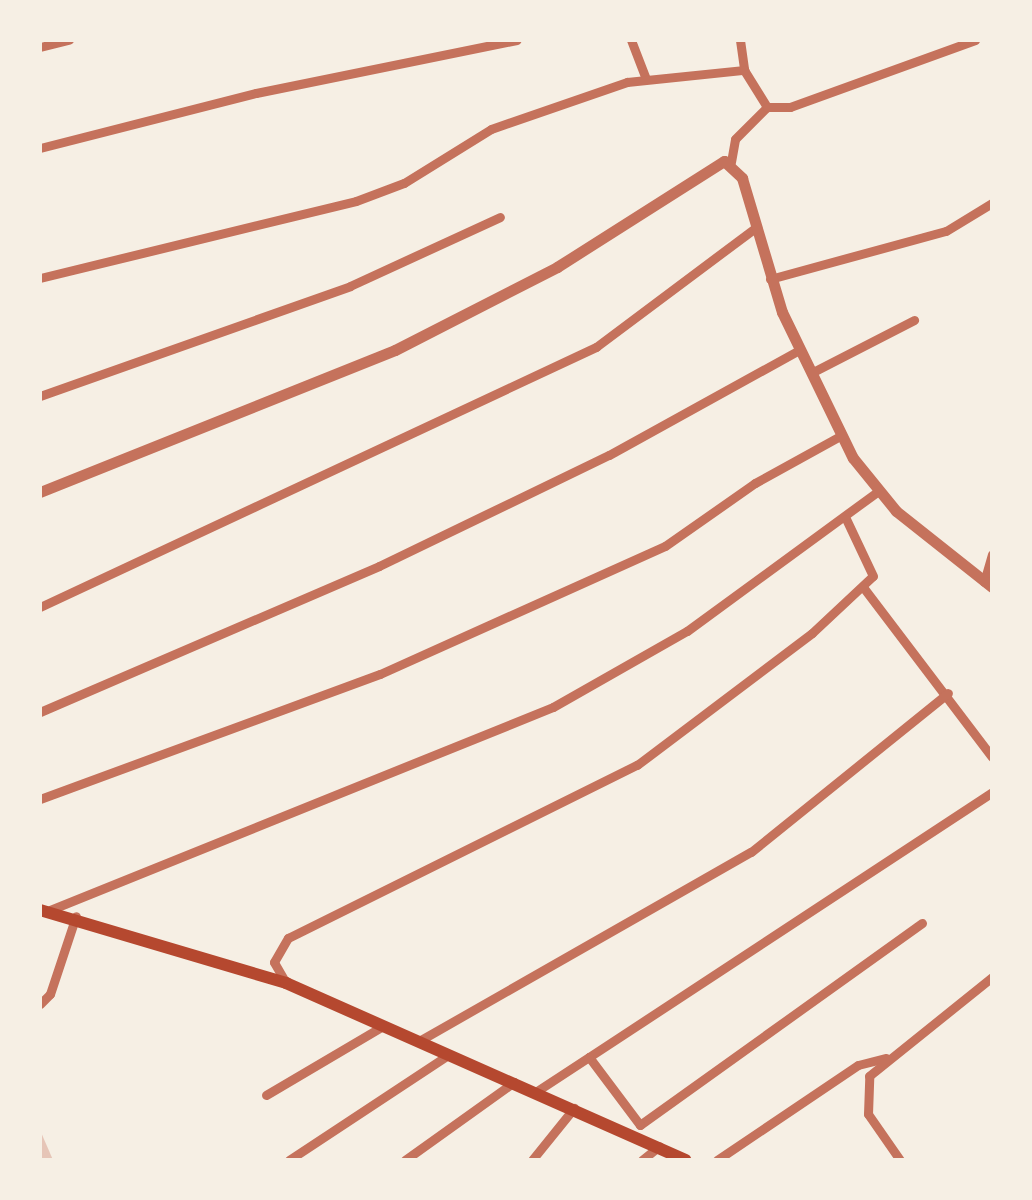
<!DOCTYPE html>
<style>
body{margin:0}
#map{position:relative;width:1032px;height:1200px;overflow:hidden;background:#f6efe4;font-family:Montserrat,sans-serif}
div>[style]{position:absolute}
.building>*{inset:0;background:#e6c5b7}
.minor>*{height:9px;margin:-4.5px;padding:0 4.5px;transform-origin:4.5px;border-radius:4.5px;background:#c5725c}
.tertiary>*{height:11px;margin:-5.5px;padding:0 5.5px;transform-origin:5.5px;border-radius:5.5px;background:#c5725c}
.secondary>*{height:12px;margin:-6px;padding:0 6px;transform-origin:6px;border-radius:6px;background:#b5482f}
span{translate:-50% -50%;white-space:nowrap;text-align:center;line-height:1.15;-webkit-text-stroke:9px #f6efe4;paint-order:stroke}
.frame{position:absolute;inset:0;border:42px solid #f6efe4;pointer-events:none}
</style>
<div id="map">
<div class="building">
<div style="clip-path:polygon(40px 1130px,53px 1160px,40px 1160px)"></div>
</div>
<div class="minor">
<div style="left:631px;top:40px;width:42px;rotate:69deg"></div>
<div style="left:740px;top:40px;width:30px;rotate:82deg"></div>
<div style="left:40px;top:47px;width:30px;rotate:-14deg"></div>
<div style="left:40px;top:148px;width:223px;rotate:-14.3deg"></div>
<div style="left:256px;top:93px;width:266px;rotate:-11.5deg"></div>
<div style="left:731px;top:162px;width:23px;rotate:-80deg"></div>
<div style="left:735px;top:139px;width:45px;rotate:-45deg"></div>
<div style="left:40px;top:278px;width:325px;rotate:-13.7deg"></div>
<div style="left:356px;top:201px;width:51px;rotate:-20.6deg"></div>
<div style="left:404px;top:183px;width:102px;rotate:-31.8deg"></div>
<div style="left:491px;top:129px;width:144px;rotate:-19.1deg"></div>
<div style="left:627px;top:82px;width:118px;rotate:-5.9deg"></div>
<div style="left:744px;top:70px;width:44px;rotate:58.1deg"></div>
<div style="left:767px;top:107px;width:23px"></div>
<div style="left:790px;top:107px;width:197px;rotate:-19.9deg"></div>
<div style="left:770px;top:279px;width:182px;rotate:-15.3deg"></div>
<div style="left:946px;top:231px;width:54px;rotate:-31.3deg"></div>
<div style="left:811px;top:373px;width:116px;rotate:-27.2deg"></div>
<div style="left:40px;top:396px;width:329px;rotate:-19.5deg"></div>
<div style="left:350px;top:286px;width:165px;rotate:-24.7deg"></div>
<div style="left:984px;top:582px;width:29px;rotate:-74deg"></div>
<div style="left:863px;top:587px;width:213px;rotate:52.8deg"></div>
<div style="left:40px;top:607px;width:614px;rotate:-25.06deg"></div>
<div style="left:596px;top:347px;width:199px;rotate:-36.8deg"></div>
<div style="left:40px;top:712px;width:369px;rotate:-23.3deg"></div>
<div style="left:379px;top:566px;width:255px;rotate:-25.8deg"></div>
<div style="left:609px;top:455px;width:217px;rotate:-28.9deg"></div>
<div style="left:40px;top:799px;width:362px;rotate:-20.2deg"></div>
<div style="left:380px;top:674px;width:312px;rotate:-24.2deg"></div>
<div style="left:665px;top:546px;width:110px;rotate:-35deg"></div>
<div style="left:755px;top:483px;width:97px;rotate:-28.9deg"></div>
<div style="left:50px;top:910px;width:542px;rotate:-21.98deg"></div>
<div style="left:553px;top:707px;width:154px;rotate:-29.6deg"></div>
<div style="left:687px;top:631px;width:237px;rotate:-36.2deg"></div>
<div style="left:922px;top:923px;width:347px;rotate:144.4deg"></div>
<div style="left:640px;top:1125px;width:85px;rotate:-126.9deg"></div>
<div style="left:589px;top:1057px;width:482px;rotate:-33.3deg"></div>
<div style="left:286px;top:983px;width:24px;rotate:-120deg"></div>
<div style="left:274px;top:962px;width:28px;rotate:-60deg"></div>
<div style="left:288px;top:938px;width:390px;rotate:-26.4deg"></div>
<div style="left:637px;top:765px;width:219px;rotate:-37deg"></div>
<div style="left:812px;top:633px;width:83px;rotate:-43.1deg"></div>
<div style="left:873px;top:576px;width:63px;rotate:-115.3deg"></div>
<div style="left:40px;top:1004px;width:14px;rotate:-45deg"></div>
<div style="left:50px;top:994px;width:82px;rotate:-71.6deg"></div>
<div style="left:419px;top:1041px;width:382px;rotate:-29.7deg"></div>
<div style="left:751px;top:852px;width:253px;rotate:-38.9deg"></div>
<div style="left:537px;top:1091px;width:62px;rotate:-33.2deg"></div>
<div style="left:266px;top:1095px;width:136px;rotate:-30.5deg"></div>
<div style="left:289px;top:1160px;width:191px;rotate:-33.4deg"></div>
<div style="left:405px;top:1160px;width:134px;rotate:-35.6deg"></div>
<div style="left:532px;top:1160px;width:67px;rotate:-51.1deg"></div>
<div style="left:642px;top:1160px;width:22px;rotate:-39deg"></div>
<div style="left:717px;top:1160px;width:170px;rotate:-34deg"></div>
<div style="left:858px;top:1065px;width:29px;rotate:-14deg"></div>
<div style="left:900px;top:1160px;width:56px;rotate:-124.8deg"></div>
<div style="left:868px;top:1114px;width:38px;rotate:-88deg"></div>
<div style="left:869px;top:1076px;width:158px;rotate:-38.8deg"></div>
</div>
<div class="tertiary">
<div style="left:40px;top:492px;width:382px;rotate:-21.8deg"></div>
<div style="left:395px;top:350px;width:182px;rotate:-27.1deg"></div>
<div style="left:557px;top:267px;width:198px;rotate:-32.4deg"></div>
<div style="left:724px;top:161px;width:25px;rotate:43deg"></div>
<div style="left:742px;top:178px;width:140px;rotate:73.4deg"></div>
<div style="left:782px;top:312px;width:162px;rotate:64.1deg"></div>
<div style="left:853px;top:458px;width:68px;rotate:50.9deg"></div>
<div style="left:896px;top:511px;width:122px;rotate:38.4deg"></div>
</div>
<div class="secondary">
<div style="left:40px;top:910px;width:257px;rotate:16.5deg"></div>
<div style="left:286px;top:983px;width:437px;rotate:23.9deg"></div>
</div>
<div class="frame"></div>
</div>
